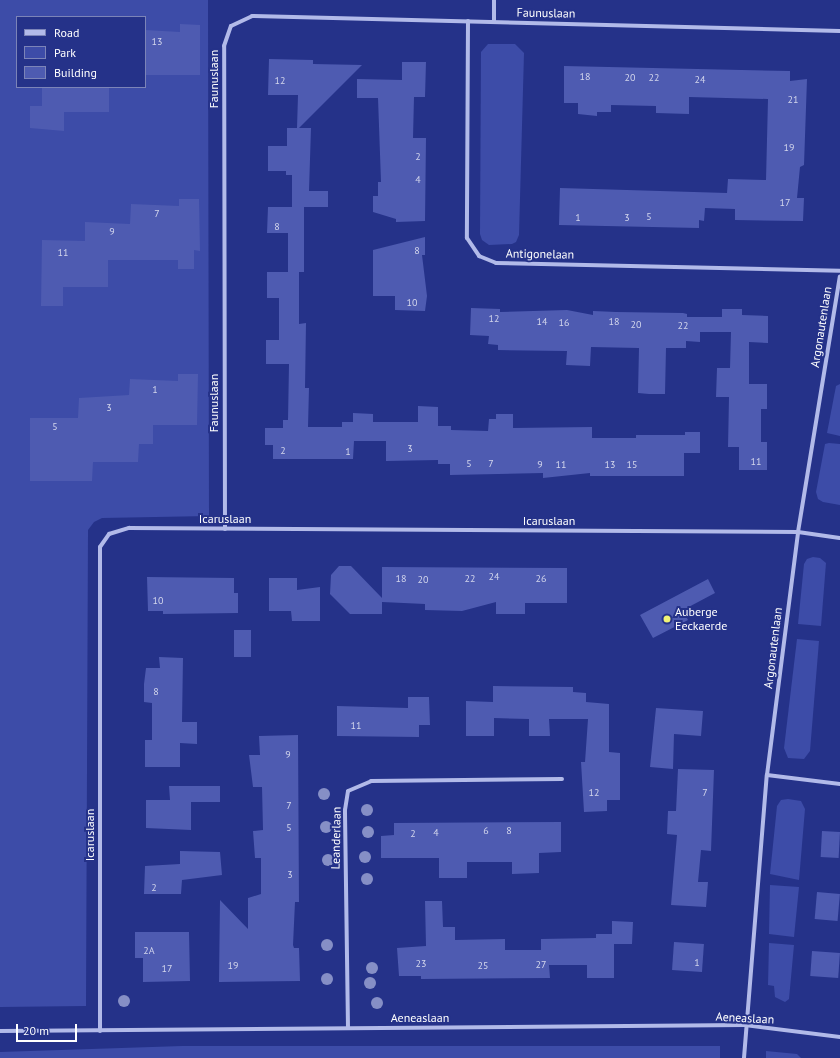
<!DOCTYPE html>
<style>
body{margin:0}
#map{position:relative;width:840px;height:1058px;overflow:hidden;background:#253289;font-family:"PT Sans",sans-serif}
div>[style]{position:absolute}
.green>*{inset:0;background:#3d4ca8}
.building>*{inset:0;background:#4e5bb1;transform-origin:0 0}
.minor>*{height:4px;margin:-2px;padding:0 2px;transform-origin:2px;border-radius:2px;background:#b2bae9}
.trees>*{width:12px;height:12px;margin:-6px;border-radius:50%;background:#868fc6}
.dots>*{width:11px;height:11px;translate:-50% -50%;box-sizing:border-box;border:2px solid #253289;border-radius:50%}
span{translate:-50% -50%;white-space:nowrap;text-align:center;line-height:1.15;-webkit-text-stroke:4px #253289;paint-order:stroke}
.number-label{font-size:10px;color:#d3d6ec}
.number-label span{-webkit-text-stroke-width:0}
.street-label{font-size:12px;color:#fff}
.poi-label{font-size:12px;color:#fff}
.left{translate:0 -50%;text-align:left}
.legend{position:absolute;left:16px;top:16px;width:130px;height:72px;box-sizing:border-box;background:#253289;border:1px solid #7c84b8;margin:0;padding:5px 7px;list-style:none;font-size:12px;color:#fff}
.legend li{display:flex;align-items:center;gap:8px;height:20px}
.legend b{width:20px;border:1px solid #7c84b8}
.scale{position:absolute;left:16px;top:1024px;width:61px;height:18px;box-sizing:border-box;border:2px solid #fff;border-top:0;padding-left:5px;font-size:12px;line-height:14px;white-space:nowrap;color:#fff;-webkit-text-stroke:3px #253289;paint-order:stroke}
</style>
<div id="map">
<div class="green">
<div style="clip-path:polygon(evenodd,0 0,208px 0,209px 516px,102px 518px,94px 522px,88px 530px,86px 1006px,0 1007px,0 0,17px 17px,145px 17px,145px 87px,17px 87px,17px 17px)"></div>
<div style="clip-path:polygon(488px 44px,515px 44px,524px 53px,519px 235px,516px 242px,512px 244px,489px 245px,482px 240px,480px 234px,481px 52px)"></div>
<div style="clip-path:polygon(840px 384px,840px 436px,827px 433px,836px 386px)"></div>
<div style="clip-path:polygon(829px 443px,840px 444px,840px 505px,823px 502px,818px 499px,816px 492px,825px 444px)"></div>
<div style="clip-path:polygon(813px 557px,820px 558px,826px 563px,821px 626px,798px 624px,804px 564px,807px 559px)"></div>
<div style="clip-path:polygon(797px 639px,819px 641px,810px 751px,804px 759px,788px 758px,784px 748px)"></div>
<div style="clip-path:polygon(788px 799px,801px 801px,805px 809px,799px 880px,770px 874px,777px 806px,781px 800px)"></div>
<div style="clip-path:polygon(770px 885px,799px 887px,794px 937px,769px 934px)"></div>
<div style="clip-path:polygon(769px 943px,794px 945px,789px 999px,785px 1002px,775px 997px,774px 986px,768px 985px)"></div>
<div style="clip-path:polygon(182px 1046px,720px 1046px,720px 1058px,0 1058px,0 1052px)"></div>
<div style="clip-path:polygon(766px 1051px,797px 1054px,801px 1058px,766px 1058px)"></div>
</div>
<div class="building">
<div style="clip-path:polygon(180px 24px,200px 25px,200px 75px,145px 75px,145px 30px,180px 32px)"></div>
<div style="clip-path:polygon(269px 59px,313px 60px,313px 64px,362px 65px,299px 128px,311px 128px,309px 191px,328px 191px,328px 207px,304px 207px,304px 272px,299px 272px,299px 324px,306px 323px,305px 388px,309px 388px,308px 427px,342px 427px,342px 422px,353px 422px,353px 413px,373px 414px,373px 422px,418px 422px,418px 406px,438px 407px,438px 426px,451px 426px,451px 430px,488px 431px,489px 419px,496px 419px,496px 414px,513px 414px,513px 428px,592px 427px,592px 438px,636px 438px,636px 435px,685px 435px,685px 432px,700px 432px,700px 453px,684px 453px,684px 476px,590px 476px,590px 473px,543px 478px,543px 473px,450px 475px,450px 464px,438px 464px,438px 460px,386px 461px,386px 441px,354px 441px,353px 459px,273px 459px,273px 445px,265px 445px,265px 428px,283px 428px,283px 420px,288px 420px,289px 364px,266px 364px,266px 340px,279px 340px,279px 298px,267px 298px,267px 272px,288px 272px,288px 233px,267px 233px,268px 207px,292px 207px,292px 175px,286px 175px,286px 171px,268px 171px,268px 146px,287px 146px,287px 128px,297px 128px,298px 95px,268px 95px)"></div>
<div style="clip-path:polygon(402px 62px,426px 62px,425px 97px,414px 97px,413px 138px,426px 138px,425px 221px,396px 222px,396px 219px,373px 212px,373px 196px,378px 196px,378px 182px,381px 182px,378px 98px,357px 98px,357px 79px,402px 80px)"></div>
<div style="clip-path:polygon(564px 66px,790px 71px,790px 81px,807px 79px,804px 165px,800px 167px,797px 198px,804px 198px,803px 221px,735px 220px,735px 209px,705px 208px,704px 221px,699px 220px,699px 228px,559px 225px,560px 188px,727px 193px,728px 179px,766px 180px,768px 99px,689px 97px,689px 114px,656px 113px,656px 106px,611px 105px,611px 112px,597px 112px,597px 116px,578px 114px,578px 103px,564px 103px)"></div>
<div style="clip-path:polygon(42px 87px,109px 87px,109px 112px,64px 112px,64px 131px,30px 128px,30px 106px,42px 106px)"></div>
<div style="clip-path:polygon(179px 199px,199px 199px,200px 251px,194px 250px,194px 269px,178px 269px,178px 260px,108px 260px,108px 287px,63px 287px,63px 306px,41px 306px,42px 240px,85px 241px,85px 222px,130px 224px,131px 204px,179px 206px)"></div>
<div style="clip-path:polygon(425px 237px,425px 255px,422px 255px,427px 296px,425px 311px,395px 310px,395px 296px,373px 296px,373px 250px)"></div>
<div style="clip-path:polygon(471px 308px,500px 309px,500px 312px,567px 310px,593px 315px,593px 311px,616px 312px,683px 313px,687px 314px,687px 317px,722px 317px,722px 309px,742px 309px,742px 315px,768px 316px,768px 343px,749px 342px,749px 384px,767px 384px,767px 409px,761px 409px,761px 442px,767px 442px,767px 470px,739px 470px,739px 447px,728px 447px,729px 397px,716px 397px,717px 368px,730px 368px,731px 332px,700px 332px,700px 342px,686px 341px,686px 348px,666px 348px,665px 394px,649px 394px,638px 393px,639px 348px,591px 347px,590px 366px,566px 365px,567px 351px,498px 350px,498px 345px,488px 344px,489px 336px,470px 335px)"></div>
<div style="clip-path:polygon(178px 374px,198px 374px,197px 425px,153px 425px,153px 444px,139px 444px,138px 462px,93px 462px,92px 481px,30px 481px,30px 418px,78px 418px,79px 398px,129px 395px,130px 379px,178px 381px)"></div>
<div style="clip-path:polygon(339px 566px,351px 566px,382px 598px,382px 567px,567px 568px,567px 603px,525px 603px,525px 614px,496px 614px,496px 602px,462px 611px,425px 610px,425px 604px,382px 602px,382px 614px,350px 614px,330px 594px,331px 575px)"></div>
<div style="clip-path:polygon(147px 577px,234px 578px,234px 593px,238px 593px,238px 613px,163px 614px,163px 611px,148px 611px)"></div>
<div style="clip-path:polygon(269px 578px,297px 578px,297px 590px,320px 587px,320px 621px,292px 621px,291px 611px,269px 611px)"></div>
<div style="clip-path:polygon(708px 579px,715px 593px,683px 610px,688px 620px,653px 638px,640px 615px)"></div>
<div style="left:234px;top:630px;width:17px;height:27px"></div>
<div style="clip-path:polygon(159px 657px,183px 658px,182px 722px,197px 722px,197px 744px,180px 743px,180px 767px,145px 767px,145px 740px,152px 740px,152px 703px,144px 702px,144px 684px,146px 668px,160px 668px)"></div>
<div style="clip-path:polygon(493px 686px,573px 687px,573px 692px,586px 693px,586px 702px,609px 704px,609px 752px,620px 753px,620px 800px,607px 800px,607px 811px,584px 812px,581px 762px,585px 762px,588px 719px,549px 719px,550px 736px,529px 736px,529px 719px,494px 718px,494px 736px,466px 736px,466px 701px,493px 702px)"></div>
<div style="clip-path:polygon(408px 697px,429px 697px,430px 725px,419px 725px,419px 737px,337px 736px,337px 706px,408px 708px)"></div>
<div style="clip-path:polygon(656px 708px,703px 711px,701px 736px,674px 734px,673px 769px,650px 767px)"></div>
<div style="clip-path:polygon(298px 735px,299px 902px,295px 902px,293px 945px,294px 948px,299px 948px,300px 981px,219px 982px,220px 900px,248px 929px,248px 898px,261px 894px,261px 858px,255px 858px,253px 831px,263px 830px,262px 787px,253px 787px,249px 755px,260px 755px,259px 736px)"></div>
<div style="clip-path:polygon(678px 769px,714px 770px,711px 851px,701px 850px,698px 882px,708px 882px,706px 907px,671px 905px,677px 835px,667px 834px,668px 811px,676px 811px)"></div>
<div style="clip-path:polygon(169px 786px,220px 786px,220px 802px,191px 802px,191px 830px,146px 828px,146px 800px,170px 800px)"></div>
<div style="clip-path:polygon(561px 822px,561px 852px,539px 853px,539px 873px,512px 874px,512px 862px,467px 862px,467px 878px,439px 878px,439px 858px,381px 858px,381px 836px,394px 835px,394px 823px)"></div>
<div style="left:822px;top:831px;width:18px;height:26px;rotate:3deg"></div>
<div style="clip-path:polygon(180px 851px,220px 852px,222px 875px,182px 880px,181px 894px,144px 894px,145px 866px,180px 864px)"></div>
<div style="left:817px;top:892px;width:23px;height:27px;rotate:5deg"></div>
<div style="clip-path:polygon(425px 901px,442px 901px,443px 927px,455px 927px,455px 940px,505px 939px,505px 950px,541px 950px,541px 939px,596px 938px,596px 934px,612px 934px,612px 921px,633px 922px,632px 944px,614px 944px,614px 978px,587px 978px,587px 965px,549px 965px,550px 978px,421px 979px,421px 976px,399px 976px,397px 948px,426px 946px)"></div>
<div style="clip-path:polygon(135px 932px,189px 932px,190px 981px,143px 982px,143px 958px,135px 958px)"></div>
<div style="left:674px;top:942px;width:30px;height:28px;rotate:4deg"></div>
<div style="left:812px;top:951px;width:28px;height:25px;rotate:4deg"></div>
</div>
<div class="minor">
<div style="left:468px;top:21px;width:217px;rotate:90.3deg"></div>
<div style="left:467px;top:238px;width:22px;rotate:56deg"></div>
<div style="left:479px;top:256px;width:18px;rotate:22deg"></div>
<div style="left:496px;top:263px;width:344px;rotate:1.3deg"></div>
<div style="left:494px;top:22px;width:22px;rotate:-90deg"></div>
<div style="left:225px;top:529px;width:483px;rotate:-90.1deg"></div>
<div style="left:224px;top:46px;width:21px;rotate:-71deg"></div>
<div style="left:231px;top:26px;width:23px;rotate:-25deg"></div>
<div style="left:252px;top:16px;width:588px;rotate:1.46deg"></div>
<div style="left:767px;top:775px;width:74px;rotate:7deg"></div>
<div style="left:348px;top:1028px;width:218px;rotate:-90.8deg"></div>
<div style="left:345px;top:810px;width:19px;rotate:-81deg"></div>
<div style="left:348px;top:791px;width:25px;rotate:-23deg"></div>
<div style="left:371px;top:781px;width:191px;rotate:-0.6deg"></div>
<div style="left:0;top:1031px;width:745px;rotate:-0.46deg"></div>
<div style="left:745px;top:1025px;width:96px;rotate:7.2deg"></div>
<div style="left:100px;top:1031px;width:484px;rotate:-90deg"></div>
<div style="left:100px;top:547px;width:16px;rotate:-55deg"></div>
<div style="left:109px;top:534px;width:21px;rotate:-17deg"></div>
<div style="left:129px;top:528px;width:669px;rotate:0.34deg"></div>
<div style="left:798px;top:532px;width:42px;rotate:8.1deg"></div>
<div style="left:744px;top:1058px;width:284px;rotate:-85.4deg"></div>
<div style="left:767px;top:775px;width:245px;rotate:-82.7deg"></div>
<div style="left:798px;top:532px;width:259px;rotate:-80.7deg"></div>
</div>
<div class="trees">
<div style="left:324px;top:794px"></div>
<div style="left:367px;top:810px"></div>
<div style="left:326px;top:827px"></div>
<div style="left:368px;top:832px"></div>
<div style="left:365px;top:857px"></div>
<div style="left:328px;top:860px"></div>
<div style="left:367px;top:879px"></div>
<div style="left:327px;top:945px"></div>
<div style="left:372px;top:968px"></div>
<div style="left:327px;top:979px"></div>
<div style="left:370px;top:983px"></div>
<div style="left:124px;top:1001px"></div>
<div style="left:377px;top:1003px"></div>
</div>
<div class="dots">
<div style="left:667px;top:619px;background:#f1f376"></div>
</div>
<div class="number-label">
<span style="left:157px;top:42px">13</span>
<span style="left:585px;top:77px">18</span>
<span style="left:630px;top:78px">20</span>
<span style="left:654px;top:78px">22</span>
<span style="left:700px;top:80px">24</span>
<span style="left:280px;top:81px">12</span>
<span style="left:793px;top:100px">21</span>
<span style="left:789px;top:148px">19</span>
<span style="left:418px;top:157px">2</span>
<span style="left:418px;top:180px">4</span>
<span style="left:785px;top:203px">17</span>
<span style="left:157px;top:214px">7</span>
<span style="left:649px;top:217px">5</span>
<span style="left:578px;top:218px">1</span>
<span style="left:627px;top:218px">3</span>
<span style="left:277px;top:227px">8</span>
<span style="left:112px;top:232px">9</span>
<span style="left:417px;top:251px">8</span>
<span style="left:63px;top:253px">11</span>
<span style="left:412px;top:303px">10</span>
<span style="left:494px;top:319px">12</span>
<span style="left:542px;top:322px">14</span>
<span style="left:614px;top:322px">18</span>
<span style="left:564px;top:323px">16</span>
<span style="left:636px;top:325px">20</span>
<span style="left:683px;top:326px">22</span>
<span style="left:155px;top:390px">1</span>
<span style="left:109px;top:408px">3</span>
<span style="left:55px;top:427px">5</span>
<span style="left:410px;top:449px">3</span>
<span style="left:283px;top:451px">2</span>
<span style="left:348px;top:452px">1</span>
<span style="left:756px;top:462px">11</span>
<span style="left:469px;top:464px">5</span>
<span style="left:491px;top:464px">7</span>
<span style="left:540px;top:465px">9</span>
<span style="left:561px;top:465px">11</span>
<span style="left:610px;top:465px">13</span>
<span style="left:632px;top:465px">15</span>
<span style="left:494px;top:577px">24</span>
<span style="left:401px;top:579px">18</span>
<span style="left:470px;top:579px">22</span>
<span style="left:541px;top:579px">26</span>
<span style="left:423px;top:580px">20</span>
<span style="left:158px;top:601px">10</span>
<span style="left:156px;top:692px">8</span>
<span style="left:356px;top:726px">11</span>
<span style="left:288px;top:755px">9</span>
<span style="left:594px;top:793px">12</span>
<span style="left:705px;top:793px">7</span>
<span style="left:289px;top:806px">7</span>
<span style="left:289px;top:828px">5</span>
<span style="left:486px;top:831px">6</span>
<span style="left:509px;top:831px">8</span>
<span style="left:436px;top:833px">4</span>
<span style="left:413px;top:834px">2</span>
<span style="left:290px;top:875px">3</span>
<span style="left:154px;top:888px">2</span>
<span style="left:149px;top:951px">2A</span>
<span style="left:697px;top:963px">1</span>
<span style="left:421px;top:964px">23</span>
<span style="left:541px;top:965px">27</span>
<span style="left:233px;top:966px">19</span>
<span style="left:483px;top:966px">25</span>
<span style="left:167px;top:969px">17</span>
</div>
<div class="street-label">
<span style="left:546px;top:13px;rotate:1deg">Faunuslaan</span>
<span style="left:214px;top:79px;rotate:-90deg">Faunuslaan</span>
<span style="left:540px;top:254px;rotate:1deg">Antigonelaan</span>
<span style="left:821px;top:327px;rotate:-81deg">Argonautenlaan</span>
<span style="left:214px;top:403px;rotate:-90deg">Faunuslaan</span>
<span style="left:225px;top:519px">Icaruslaan</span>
<span style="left:549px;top:521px">Icaruslaan</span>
<span style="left:773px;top:648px;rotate:-83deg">Argonautenlaan</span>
<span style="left:90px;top:835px;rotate:-90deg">Icaruslaan</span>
<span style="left:336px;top:838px;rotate:-89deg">Leanderlaan</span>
<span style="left:420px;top:1018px">Aeneaslaan</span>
<span style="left:745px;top:1018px;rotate:3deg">Aeneaslaan</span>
</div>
<div class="poi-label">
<span class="left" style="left:675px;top:619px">Auberge<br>Eeckaerde</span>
</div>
<ul class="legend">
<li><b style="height:5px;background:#b2bae9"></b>Road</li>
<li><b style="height:11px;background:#3d4ca8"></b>Park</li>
<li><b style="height:11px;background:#4e5bb1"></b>Building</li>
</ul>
<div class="scale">20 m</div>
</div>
